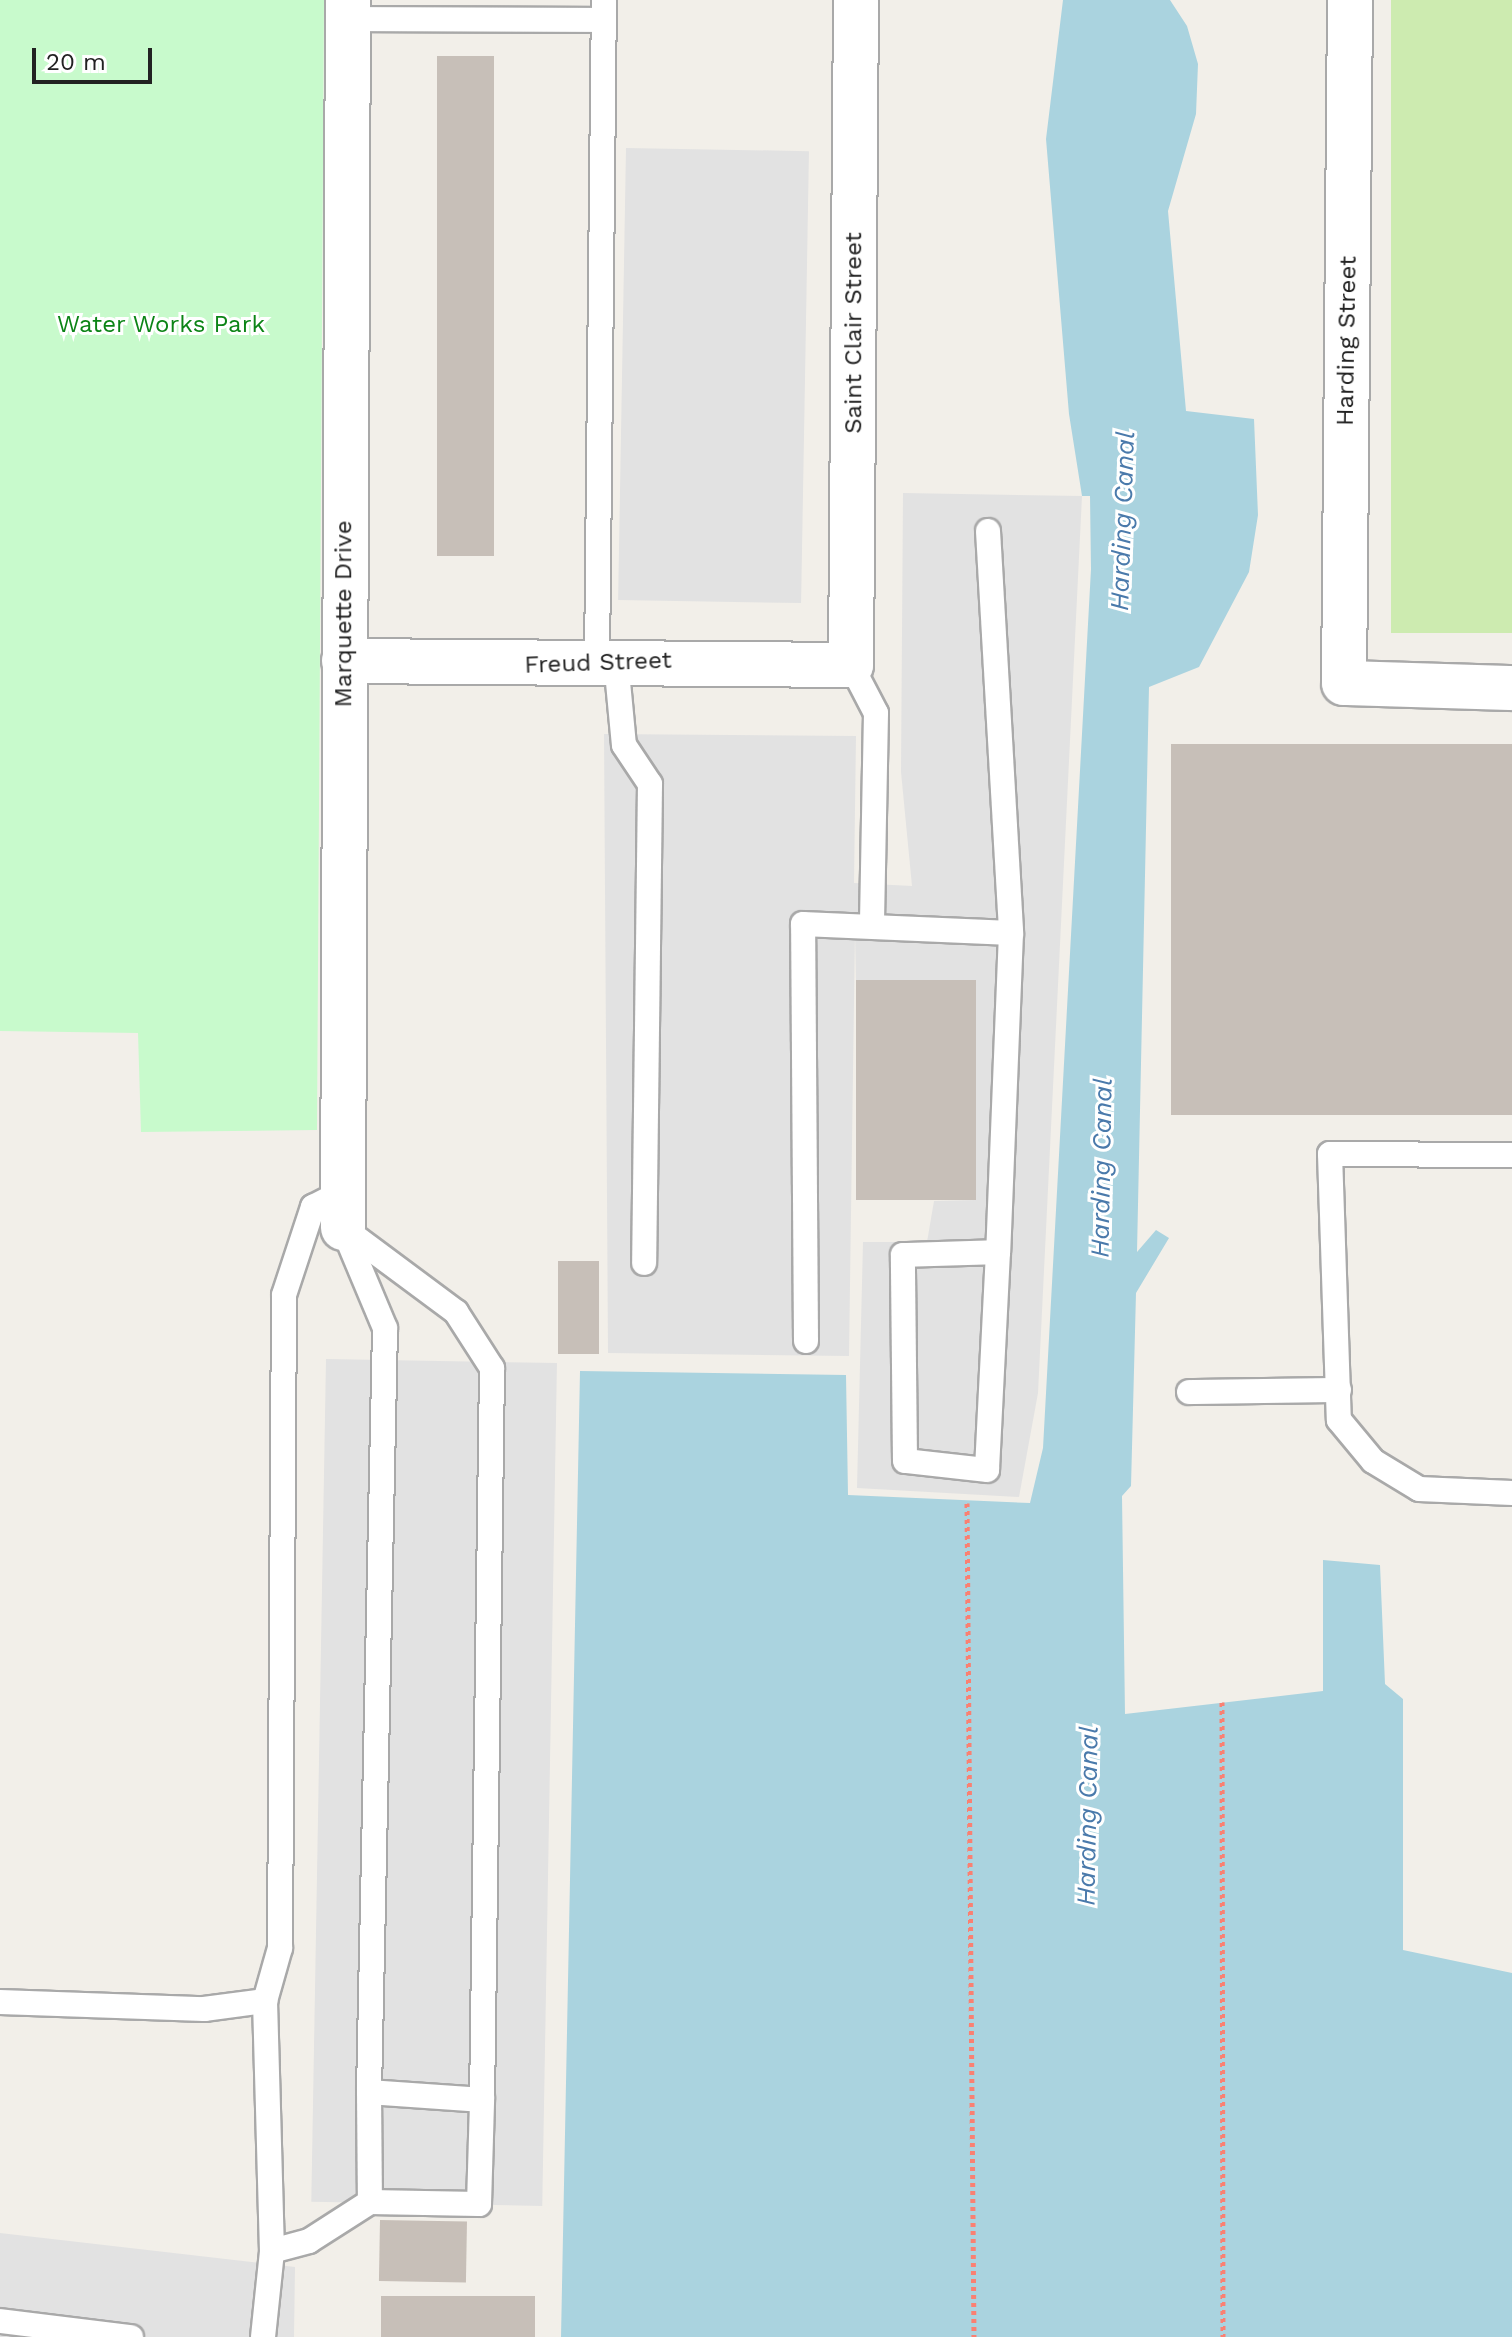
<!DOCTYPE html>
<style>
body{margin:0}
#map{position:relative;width:1512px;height:2337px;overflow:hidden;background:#f2efe9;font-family:"Work Sans",sans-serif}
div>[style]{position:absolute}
.grass>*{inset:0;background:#cdebb0;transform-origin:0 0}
.park>*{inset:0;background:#c8facc}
.parking>*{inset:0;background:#e2e2e2;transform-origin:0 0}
.water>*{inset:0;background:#aad3df}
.building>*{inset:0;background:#c7bfb8;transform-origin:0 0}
.path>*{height:5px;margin-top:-2.5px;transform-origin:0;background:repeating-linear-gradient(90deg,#fa8072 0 4px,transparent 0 8px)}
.roads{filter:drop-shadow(2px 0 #a9a9a9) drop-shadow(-2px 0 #a9a9a9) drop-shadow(0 2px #a9a9a9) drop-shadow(0 -2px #a9a9a9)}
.service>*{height:24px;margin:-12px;padding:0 12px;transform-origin:12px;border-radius:12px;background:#fff}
.minor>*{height:44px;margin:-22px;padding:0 22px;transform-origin:22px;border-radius:22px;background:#fff}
span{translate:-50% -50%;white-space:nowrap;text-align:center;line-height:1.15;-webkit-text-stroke:6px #fff;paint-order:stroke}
.park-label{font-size:24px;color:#0c8416}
.street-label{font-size:24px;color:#222}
.water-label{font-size:26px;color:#4a7aab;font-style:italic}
.scale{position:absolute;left:32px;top:48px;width:120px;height:36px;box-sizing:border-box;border:4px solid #222;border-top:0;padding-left:10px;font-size:24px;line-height:28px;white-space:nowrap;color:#222;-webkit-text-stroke:6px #fff;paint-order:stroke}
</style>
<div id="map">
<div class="grass">
<div style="left:1391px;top:0;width:121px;height:633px"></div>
</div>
<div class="park">
<div style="clip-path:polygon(0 0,324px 0,317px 1130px,141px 1132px,138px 1033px,0 1031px)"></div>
</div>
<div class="parking">
<div style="left:626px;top:148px;width:183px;height:452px;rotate:1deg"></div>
<div style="clip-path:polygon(903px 493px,1082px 496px,1038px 1393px,1019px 1497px,857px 1488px,863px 1242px,927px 1242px,934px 1201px,976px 1200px,976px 981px,856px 980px,855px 931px,849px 1356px,608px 1353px,604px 734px,856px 736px,854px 883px,912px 886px,901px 772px)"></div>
<div style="left:326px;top:1359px;width:231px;height:843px;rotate:1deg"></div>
<div style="clip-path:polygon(0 2233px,295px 2267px,294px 2337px,0 2337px)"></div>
</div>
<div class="water">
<div style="clip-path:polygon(1063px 0,1170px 0,1187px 26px,1198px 64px,1196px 114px,1168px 211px,1186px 411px,1254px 419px,1258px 515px,1249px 572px,1199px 667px,1149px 687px,1137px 1252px,1156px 1230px,1169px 1238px,1136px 1293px,1131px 1486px,1122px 1496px,1125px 1714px,1323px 1691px,1323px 1560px,1380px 1565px,1385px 1684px,1403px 1699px,1403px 1950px,1512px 1973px,1512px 2337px,561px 2337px,580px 1371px,846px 1375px,848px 1495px,1030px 1503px,1043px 1448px,1091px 569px,1090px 496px,1082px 496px,1069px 414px,1046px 139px)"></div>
</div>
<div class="building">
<div style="left:437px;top:56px;width:57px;height:500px"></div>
<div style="left:1171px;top:744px;width:341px;height:371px"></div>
<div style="left:856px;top:980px;width:120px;height:220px"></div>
<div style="left:558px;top:1261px;width:41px;height:93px"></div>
<div style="left:380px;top:2220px;width:87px;height:61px;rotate:1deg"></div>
<div style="left:381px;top:2296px;width:154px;height:41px"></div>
</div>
<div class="path">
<div style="left:967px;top:1503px;width:834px;rotate:89.52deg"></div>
<div style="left:1222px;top:1702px;width:635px;rotate:89.91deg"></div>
</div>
<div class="roads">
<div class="service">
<div style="left:348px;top:19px;width:255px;rotate:0.2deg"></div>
<div style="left:988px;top:531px;width:403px;rotate:86.7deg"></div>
<div style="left:616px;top:661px;width:84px;rotate:84.6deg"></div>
<div style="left:624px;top:745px;width:47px;rotate:56.3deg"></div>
<div style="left:650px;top:784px;width:479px;rotate:90.7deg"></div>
<div style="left:597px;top:663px;width:663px;rotate:-89.4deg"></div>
<div style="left:851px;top:665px;width:54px;rotate:62.5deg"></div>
<div style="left:876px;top:713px;width:213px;rotate:91.1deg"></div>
<div style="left:1512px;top:1155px;width:182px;rotate:-179.7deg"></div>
<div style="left:1330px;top:1154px;width:266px;rotate:88.1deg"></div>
<div style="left:1339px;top:1420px;width:53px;rotate:50.3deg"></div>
<div style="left:1373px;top:1461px;width:54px;rotate:31.3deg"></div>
<div style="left:1419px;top:1489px;width:93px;rotate:2.5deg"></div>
<div style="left:343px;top:1228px;width:141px;rotate:36.6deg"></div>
<div style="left:456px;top:1312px;width:67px;rotate:57.3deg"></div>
<div style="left:492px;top:1368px;width:732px;rotate:90.78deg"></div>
<div style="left:482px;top:2100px;width:113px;rotate:-176deg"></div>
<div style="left:369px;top:2092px;width:764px;rotate:-88.8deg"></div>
<div style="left:385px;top:1328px;width:108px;rotate:-112.8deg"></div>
<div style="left:806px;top:1341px;width:417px;rotate:-90.4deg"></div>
<div style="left:803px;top:924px;width:208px;rotate:2.5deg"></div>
<div style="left:1011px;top:933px;width:319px;rotate:92.3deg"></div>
<div style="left:998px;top:1252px;width:218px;rotate:92.9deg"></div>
<div style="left:987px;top:1470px;width:82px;rotate:-173.7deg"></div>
<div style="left:905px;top:1461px;width:206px;rotate:-90.6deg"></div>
<div style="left:903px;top:1255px;width:95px;rotate:-1.8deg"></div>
<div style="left:1189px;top:1392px;width:150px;rotate:-0.8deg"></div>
<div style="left:265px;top:2001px;width:250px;rotate:88.4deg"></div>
<div style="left:272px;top:2251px;width:38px;rotate:-15deg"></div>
<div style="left:309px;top:2241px;width:72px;rotate:-32.6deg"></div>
<div style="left:370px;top:2202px;width:109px;rotate:1.1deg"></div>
<div style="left:479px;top:2204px;width:104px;rotate:-88.3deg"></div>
<div style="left:0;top:2002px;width:204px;rotate:2deg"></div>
<div style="left:204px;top:2009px;width:62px;rotate:-7.5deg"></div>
<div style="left:265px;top:2001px;width:55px;rotate:-74.2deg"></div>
<div style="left:280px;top:1948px;width:653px;rotate:-89.65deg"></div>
<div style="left:284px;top:1295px;width:93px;rotate:-71.8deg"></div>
<div style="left:313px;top:1207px;width:34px;rotate:-27deg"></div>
<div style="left:369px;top:2092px;width:110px;rotate:89.5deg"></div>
<div style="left:0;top:2321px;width:132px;rotate:7deg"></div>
<div style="left:263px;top:2337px;width:86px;rotate:-84deg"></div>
</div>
<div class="minor">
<div style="left:1350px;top:0;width:683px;rotate:90.5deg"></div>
<div style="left:1344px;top:683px;width:168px;rotate:1.7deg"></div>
<div style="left:344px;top:661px;width:507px;rotate:0.45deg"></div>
<div style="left:851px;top:665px;width:665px;rotate:-89.57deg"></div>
<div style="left:343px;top:1228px;width:1228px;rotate:-89.77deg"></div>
</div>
</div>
<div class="park-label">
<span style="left:161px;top:325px">Water Works Park</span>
</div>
<div class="street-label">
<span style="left:854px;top:333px;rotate:-90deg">Saint Clair Street</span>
<span style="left:1347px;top:341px;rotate:-89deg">Harding Street</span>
<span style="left:344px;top:614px;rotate:-90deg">Marquette Drive</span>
<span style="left:598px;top:663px;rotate:-2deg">Freud Street</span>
</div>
<div class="water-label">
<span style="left:1123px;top:521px;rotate:-88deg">Harding Canal</span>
<span style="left:1102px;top:1168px;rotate:-89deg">Harding Canal</span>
<span style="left:1088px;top:1816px;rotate:-89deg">Harding Canal</span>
</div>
<div class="scale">20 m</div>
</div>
